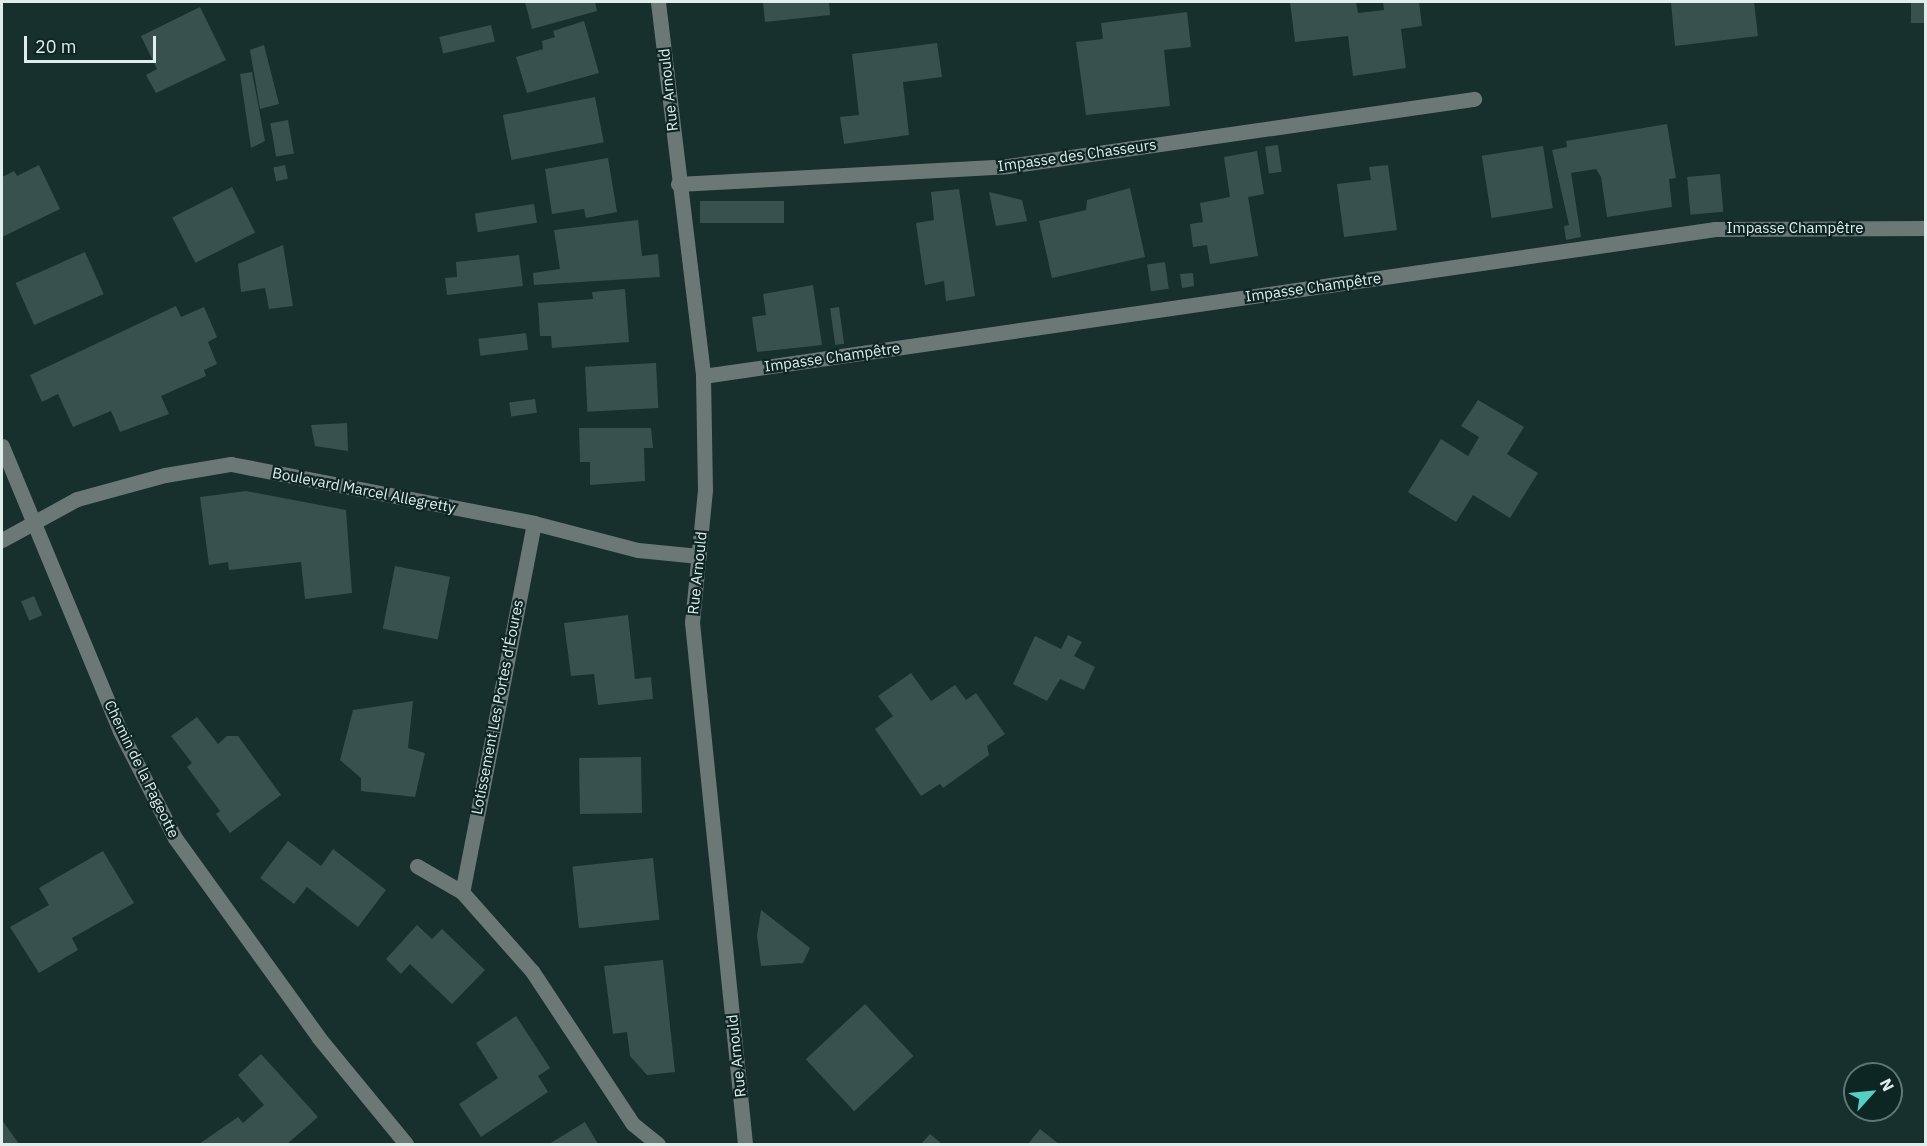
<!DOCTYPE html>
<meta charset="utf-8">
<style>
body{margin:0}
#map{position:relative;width:1927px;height:1146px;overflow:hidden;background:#172f2d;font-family:"IBM Plex Sans",sans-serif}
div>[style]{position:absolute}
.building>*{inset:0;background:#38514e;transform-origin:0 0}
.minor>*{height:15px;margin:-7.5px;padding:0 7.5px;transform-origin:7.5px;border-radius:7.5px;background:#6c7876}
span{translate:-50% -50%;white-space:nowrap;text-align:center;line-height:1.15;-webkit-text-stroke:4.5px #0d2523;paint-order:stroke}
.street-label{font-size:15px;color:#dfedeb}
.frame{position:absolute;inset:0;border:3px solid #dfedeb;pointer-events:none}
.north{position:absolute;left:1843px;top:1062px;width:60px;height:60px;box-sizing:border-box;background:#0d2523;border:2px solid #617573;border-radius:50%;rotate:63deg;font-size:16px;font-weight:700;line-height:24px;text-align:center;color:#dfedeb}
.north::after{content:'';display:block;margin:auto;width:21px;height:27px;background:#55cec5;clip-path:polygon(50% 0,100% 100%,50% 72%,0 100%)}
.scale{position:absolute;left:24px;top:36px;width:132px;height:27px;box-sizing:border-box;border:3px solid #dfedeb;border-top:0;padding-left:8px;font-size:18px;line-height:21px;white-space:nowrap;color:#dfedeb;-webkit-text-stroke:4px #0d2523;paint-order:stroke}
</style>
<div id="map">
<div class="building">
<div style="clip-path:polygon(525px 2px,595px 2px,597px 11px,532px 29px)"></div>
<div style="clip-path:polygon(763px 2px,829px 2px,830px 15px,765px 22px)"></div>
<div style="clip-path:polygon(1290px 2px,1356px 2px,1358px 13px,1384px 10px,1383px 2px,1419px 2px,1422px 26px,1401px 29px,1406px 68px,1353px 76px,1348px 36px,1295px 42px)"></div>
<div style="clip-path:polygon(1671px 2px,1754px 2px,1758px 36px,1675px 46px)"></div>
<div style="left:1926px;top:3px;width:20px;height:15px;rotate:90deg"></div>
<div style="clip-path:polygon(200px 7px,226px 60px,156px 93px,146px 75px,157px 69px,141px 36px)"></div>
<div style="clip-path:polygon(1187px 12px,1191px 47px,1164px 50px,1170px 106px,1086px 115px,1076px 42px,1103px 39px,1101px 23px)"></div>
<div style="clip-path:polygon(584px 21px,599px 73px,527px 93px,516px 57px,543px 49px,542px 41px,555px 37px,553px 31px)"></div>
<div style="left:491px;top:25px;width:17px;height:53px;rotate:77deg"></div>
<div style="clip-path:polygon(937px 43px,942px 77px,903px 82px,909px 135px,844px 144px,840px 117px,859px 115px,852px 54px)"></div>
<div style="clip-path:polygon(264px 45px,279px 104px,260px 109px,250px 50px)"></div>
<div style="clip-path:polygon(252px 72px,265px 141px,251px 148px,240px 74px)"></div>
<div style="left:595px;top:97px;width:46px;height:94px;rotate:79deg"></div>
<div style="left:288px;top:120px;width:34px;height:18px;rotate:80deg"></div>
<div style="clip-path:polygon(1667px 124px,1676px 178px,1669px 179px,1672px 207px,1607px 217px,1601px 177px,1596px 169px,1571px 173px,1581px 237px,1566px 240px,1564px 226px,1569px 225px,1552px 150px,1567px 147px,1566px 141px)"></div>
<div style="left:1278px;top:145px;width:27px;height:13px;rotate:82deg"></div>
<div style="left:1543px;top:146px;width:63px;height:62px;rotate:81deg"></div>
<div style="clip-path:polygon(1257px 151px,1264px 194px,1248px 197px,1258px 256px,1210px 264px,1207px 245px,1193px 247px,1190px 224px,1203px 222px,1200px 203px,1230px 197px,1224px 157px)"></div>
<div style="clip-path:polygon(608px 158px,617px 212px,586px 218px,584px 209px,552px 214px,545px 169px)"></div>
<div style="clip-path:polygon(39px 165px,60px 209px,2px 237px,2px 177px,14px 171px,17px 176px)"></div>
<div style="left:285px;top:165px;width:14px;height:12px;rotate:78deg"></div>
<div style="clip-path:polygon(1388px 165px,1397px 230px,1344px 237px,1337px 184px,1371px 180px,1369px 167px)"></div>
<div style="left:1720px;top:174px;width:38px;height:33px;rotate:85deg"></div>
<div style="left:232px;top:187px;width:51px;height:67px;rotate:63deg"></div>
<div style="clip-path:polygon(1130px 188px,1145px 257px,1052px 278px,1039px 221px,1086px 210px,1087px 200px)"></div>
<div style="clip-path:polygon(959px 189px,975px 296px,946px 301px,944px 281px,925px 285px,916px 223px,934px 220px,931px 192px)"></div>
<div style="clip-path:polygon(989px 192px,1022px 200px,1027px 221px,996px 226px)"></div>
<div style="left:784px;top:201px;width:22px;height:84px;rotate:90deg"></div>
<div style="left:534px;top:204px;width:19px;height:60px;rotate:81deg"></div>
<div style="clip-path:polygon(638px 220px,642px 256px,658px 254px,660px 277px,534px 285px,533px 273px,560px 269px,554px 230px)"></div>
<div style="clip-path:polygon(283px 245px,293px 306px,269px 309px,265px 288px,241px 292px,238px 264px)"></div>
<div style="left:85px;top:252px;width:46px;height:76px;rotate:66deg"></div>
<div style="clip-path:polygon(519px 255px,523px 286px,447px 295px,445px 278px,457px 277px,456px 262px)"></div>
<div style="left:1165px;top:262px;width:27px;height:18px;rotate:82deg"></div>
<div style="clip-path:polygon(1193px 273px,1194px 286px,1182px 288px,1180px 274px)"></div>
<div style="clip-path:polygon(813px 285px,822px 345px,757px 352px,752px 317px,766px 315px,763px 294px)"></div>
<div style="clip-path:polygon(625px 289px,629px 342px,552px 348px,551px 336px,540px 336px,538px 303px,593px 299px,592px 292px)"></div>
<div style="clip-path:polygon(176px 306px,181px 317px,204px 307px,217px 337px,208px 342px,217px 364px,204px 370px,206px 376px,161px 396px,169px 414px,120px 432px,111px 411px,73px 427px,58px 394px,42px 402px,30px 375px)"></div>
<div style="left:839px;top:307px;width:37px;height:9px;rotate:82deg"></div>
<div style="left:526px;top:333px;width:17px;height:48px;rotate:83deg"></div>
<div style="left:656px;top:363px;width:45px;height:71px;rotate:87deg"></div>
<div style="left:535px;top:399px;width:14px;height:26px;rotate:82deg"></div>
<div style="clip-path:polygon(1478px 400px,1524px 427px,1507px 454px,1538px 473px,1510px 518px,1473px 495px,1456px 522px,1408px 492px,1441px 439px,1468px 456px,1479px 437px,1461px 426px)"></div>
<div style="clip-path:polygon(347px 423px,348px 451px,315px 446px,311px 425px)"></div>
<div style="clip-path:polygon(579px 428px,651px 428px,653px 448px,644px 448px,645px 481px,590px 485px,590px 462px,580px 462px)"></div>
<div style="clip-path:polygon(246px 491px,346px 510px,352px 593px,305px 599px,301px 562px,229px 570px,228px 562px,209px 565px,200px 497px)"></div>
<div style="left:395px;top:566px;width:56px;height:64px;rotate:11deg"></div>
<div style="left:34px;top:596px;width:21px;height:14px;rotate:67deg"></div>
<div style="clip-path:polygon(628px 615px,635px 679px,651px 677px,653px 699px,598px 705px,594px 674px,571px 676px,564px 623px)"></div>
<div style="clip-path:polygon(1068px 635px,1082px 642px,1074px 656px,1095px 667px,1084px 690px,1060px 679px,1047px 701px,1013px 684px,1035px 636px,1061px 649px)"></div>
<div style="clip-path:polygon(911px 673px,931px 701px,955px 685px,966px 700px,976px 693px,1005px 734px,987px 746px,989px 755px,943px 788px,940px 784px,921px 796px,875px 729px,893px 716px,878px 696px)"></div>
<div style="clip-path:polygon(413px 701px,408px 748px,425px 753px,415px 797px,361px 791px,361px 778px,340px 760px,353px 710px)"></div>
<div style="clip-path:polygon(197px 717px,218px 744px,227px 736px,238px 736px,281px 795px,230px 833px,216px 814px,220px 811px,187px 767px,192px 763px,171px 736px)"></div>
<div style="left:641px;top:757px;width:56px;height:62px;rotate:89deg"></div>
<div style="clip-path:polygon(288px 841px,321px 866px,333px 849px,386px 890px,358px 927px,307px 887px,294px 904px,260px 878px)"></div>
<div style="clip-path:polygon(103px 851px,134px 903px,72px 938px,78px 950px,39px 973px,10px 927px,49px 905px,39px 888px)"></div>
<div style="left:653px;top:858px;width:62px;height:81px;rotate:84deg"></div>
<div style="clip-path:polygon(761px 910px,810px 948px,803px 963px,761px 966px,757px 936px)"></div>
<div style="clip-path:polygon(417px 925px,432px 939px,442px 929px,485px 970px,452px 1004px,410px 964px,401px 974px,386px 959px)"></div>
<div style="clip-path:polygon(663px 960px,675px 1072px,647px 1075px,630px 1056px,627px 1032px,613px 1034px,604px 966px)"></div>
<div style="left:865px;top:1004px;width:71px;height:81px;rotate:47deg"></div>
<div style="clip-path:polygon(516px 1016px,550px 1068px,538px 1076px,548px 1092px,481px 1137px,459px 1104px,498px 1078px,476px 1043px)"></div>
<div style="clip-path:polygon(261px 1054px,318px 1117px,287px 1144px,199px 1144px,238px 1117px,243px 1123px,264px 1105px,238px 1075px)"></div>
<div style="clip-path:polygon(2px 1120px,19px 1144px,2px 1144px)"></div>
<div style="clip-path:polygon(585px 1122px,598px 1144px,549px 1144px)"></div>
<div style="clip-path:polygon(1040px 1129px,1059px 1144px,1028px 1144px)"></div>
<div style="clip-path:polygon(930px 1134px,942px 1144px,921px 1144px)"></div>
</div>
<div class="minor">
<div style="left:658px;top:2px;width:377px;rotate:83.1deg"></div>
<div style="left:703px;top:376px;width:114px;rotate:89deg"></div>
<div style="left:705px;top:490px;width:133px;rotate:95.6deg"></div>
<div style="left:692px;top:622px;width:525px;rotate:84.2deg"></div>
<div style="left:678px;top:184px;width:330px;rotate:-3.1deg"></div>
<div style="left:1008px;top:166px;width:471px;rotate:-8.2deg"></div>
<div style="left:703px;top:376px;width:1023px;rotate:-8.26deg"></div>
<div style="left:1715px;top:229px;width:211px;rotate:-0.3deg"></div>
<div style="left:2px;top:446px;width:308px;rotate:67.5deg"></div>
<div style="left:120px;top:731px;width:120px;rotate:62.8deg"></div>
<div style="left:175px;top:838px;width:246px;rotate:54.2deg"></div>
<div style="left:319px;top:1038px;width:137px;rotate:50.6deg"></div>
<div style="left:534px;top:523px;width:376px;rotate:101deg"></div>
<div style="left:462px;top:892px;width:106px;rotate:48.5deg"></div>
<div style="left:532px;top:971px;width:183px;rotate:56.6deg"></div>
<div style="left:633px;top:1124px;width:32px;rotate:39deg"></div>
<div style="left:2px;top:540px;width:85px;rotate:-28.7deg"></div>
<div style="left:77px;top:499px;width:91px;rotate:-15.3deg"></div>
<div style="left:165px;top:475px;width:67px;rotate:-9.5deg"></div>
<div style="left:231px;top:464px;width:309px;rotate:11deg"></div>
<div style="left:534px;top:523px;width:107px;rotate:14.6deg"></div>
<div style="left:638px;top:550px;width:61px;rotate:5.6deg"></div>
<div style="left:417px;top:866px;width:52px;rotate:30deg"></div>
</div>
<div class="street-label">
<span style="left:668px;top:90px;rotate:-96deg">Rue Arnould</span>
<span style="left:1077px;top:155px;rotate:-8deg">Impasse des Chasseurs</span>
<span style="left:1795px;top:228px">Impasse Champêtre</span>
<span style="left:1313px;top:287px;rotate:-8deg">Impasse Champêtre</span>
<span style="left:832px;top:357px;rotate:-8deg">Impasse Champêtre</span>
<span style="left:364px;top:490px;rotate:11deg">Boulevard Marcel Allegretty</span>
<span style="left:697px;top:573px;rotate:-84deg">Rue Arnould</span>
<span style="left:497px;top:707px;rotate:-79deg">Lotissement Les Portes d'Éoures</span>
<span style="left:142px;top:769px;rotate:64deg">Chemin de la Pageotte</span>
<span style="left:736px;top:1056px;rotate:-96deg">Rue Arnould</span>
</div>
<div class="frame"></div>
<div class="north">N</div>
<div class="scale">20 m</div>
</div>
